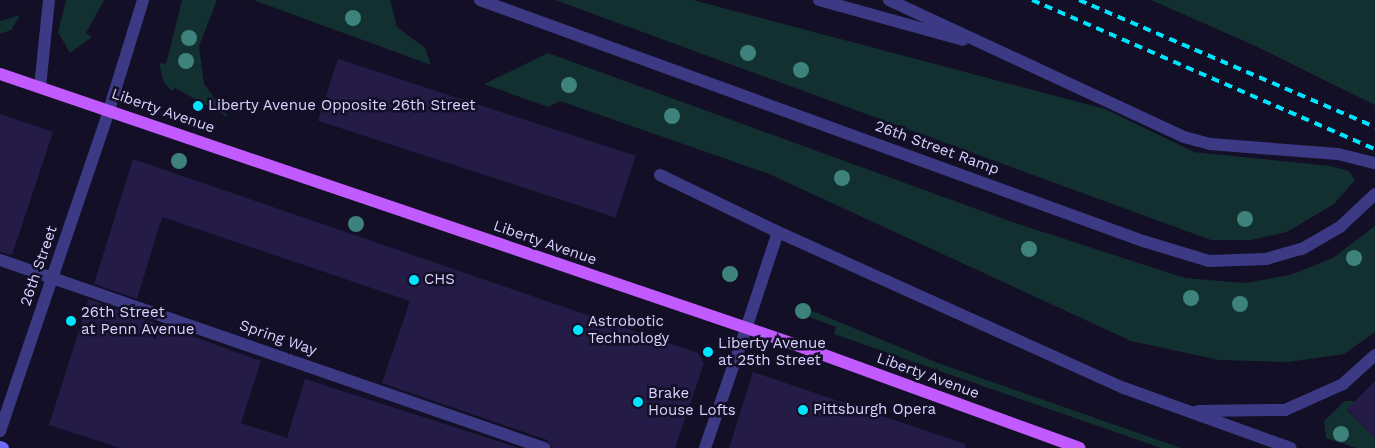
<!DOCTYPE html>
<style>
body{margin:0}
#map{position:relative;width:1375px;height:448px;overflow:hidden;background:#130f26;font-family:"Work Sans",sans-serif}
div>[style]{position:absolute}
.green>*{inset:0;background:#12302f}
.building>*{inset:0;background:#241b47;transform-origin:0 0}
.lane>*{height:12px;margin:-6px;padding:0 6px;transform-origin:6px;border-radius:6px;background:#3d3a85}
.street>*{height:12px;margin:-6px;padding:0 6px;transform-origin:6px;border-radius:6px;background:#3d3a85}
.secondary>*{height:12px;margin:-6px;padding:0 6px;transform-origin:6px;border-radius:6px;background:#6f6bff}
.primary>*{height:12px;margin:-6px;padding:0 6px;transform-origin:6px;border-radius:6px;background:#c25bff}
.rail>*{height:4px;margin-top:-2px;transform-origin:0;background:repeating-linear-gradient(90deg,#00e5ff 0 8px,transparent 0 14px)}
.trees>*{width:16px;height:16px;margin:-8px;border-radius:50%;background:#3d827b}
.dots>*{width:14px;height:14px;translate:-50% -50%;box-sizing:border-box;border:2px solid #130f26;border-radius:50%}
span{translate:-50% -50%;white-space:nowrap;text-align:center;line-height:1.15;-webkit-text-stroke:5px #130f26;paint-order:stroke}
.poi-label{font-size:15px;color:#d9d4ff}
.left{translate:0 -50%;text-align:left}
.street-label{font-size:15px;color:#d9d4ff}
</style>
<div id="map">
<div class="green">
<div style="clip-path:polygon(66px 0,104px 0,86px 33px,92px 37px,70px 53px,58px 32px)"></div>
<div style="clip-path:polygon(182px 0,217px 0,199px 46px,204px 84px,229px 118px,175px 88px,171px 91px,163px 80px,159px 63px,166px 64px)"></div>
<div style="clip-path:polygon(253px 0,390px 0,397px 27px,425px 48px,431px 65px)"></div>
<div style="clip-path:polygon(555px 0,693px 0,1105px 109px,1194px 152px,1330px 166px,1349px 171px,1355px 180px,1334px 204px,1287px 232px,1251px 240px,1211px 240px)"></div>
<div style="clip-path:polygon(1151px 0,1375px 0,1375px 105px,1251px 44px)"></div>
<div style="clip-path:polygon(20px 15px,11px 30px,0 34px,0 21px)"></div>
<div style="clip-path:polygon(548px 53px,1015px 223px,1185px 278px,1244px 283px,1290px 275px,1333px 258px,1375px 226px,1375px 332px,1344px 354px,1288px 362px,1219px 360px,1131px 341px,769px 174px,560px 101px,548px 107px,484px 84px)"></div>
<div style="clip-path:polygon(798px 305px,938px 363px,1181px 448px,1161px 448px,834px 334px,836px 327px,796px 312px)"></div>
<div style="clip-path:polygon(1345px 401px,1355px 401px,1347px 410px,1375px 438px,1375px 448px,1356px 448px,1326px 438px,1324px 421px)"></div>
</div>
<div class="building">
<div style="left:338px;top:59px;width:313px;height:65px;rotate:18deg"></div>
<div style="clip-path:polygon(0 114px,53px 132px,12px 255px,0 252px)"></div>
<div style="clip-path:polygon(133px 159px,698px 353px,704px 363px,675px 448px,552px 448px,547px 440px,382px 383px,410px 301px,162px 217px,137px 299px,94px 284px)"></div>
<div style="clip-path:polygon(89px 299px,261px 361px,241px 423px,287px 438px,305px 379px,519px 448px,120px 448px,49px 425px)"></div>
<div style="clip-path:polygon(753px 372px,965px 444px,965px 448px,729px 448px)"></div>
<div style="clip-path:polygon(1375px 381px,1375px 438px,1347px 409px)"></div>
</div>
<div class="lane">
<div style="left:480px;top:0;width:705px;rotate:19.98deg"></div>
<div style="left:1143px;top:241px;width:69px;rotate:16.9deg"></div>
<div style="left:1209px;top:261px;width:57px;rotate:-2deg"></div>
<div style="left:1266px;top:259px;width:37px;rotate:-16deg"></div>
<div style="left:1302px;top:249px;width:44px;rotate:-30.1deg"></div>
<div style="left:1340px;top:227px;width:48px;rotate:-43.3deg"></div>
<div style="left:819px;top:0;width:149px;rotate:15.5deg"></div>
<div style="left:889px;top:0;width:325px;rotate:24.9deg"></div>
<div style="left:1184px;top:137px;width:27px;rotate:15deg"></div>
<div style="left:1210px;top:144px;width:128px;rotate:4.5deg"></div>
<div style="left:1338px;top:154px;width:38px;rotate:14deg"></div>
<div style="left:40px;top:87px;width:87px;rotate:-84.1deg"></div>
<div style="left:109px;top:110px;width:115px;rotate:-72.8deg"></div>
<div style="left:660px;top:175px;width:131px;rotate:25.8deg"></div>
<div style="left:778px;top:232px;width:102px;rotate:108.3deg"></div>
<div style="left:778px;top:232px;width:380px;rotate:24.3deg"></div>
<div style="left:1124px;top:388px;width:177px;rotate:19.8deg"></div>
<div style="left:0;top:260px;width:576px;rotate:19.06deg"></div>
<div style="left:1198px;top:411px;width:87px;rotate:-0.7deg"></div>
<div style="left:1285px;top:410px;width:64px;rotate:-24.1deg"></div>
<div style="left:1343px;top:384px;width:43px;rotate:-42.2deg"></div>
</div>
<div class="street">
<div style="left:0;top:431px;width:339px;rotate:-71.2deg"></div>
<div style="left:705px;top:448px;width:126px;rotate:-71deg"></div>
</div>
<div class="secondary">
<div style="left:0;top:447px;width:3px;rotate:18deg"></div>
</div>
<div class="primary">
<div style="left:0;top:74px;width:835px;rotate:18.78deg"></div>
<div style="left:791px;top:343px;width:307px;rotate:20deg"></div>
</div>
<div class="rail">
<div style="left:1032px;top:0;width:374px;rotate:23.5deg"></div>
<div style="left:1079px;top:0;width:322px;rotate:23.2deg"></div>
</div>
<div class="trees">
<div style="left:353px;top:18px"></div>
<div style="left:189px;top:38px"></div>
<div style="left:748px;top:53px"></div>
<div style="left:186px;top:61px"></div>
<div style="left:801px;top:70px"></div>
<div style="left:569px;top:85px"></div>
<div style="left:672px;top:116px"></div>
<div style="left:179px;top:161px"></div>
<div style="left:842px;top:178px"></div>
<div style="left:1245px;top:219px"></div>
<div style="left:356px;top:224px"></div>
<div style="left:1029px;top:249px"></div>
<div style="left:1354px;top:258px"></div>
<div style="left:730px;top:274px"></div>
<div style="left:1191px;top:298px"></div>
<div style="left:1240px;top:304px"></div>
<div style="left:803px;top:311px"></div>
<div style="left:1341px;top:434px"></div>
</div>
<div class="dots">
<div style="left:198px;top:106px;background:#00e5ff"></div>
<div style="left:414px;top:280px;background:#00e5ff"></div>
<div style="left:71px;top:321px;background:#00e5ff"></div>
<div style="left:578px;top:330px;background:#00e5ff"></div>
<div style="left:708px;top:352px;background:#00e5ff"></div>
<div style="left:638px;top:402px;background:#00e5ff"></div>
<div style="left:803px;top:410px;background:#00e5ff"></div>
</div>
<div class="poi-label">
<span class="left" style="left:208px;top:106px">Liberty Avenue Opposite 26th Street</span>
<span class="left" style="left:424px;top:280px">CHS</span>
<span class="left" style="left:81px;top:321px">26th Street<br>at Penn Avenue</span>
<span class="left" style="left:588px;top:330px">Astrobotic<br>Technology</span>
<span class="left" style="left:718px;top:352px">Liberty Avenue<br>at 25th Street</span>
<span class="left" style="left:648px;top:402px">Brake<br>House Lofts</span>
<span class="left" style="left:813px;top:410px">Pittsburgh Opera</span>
</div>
<div class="street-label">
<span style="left:163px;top:111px;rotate:19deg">Liberty Avenue</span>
<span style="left:937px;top:148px;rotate:20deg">26th Street Ramp</span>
<span style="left:545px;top:243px;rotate:19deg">Liberty Avenue</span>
<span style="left:39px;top:266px;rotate:-71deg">26th Street</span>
<span style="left:278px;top:338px;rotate:19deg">Spring Way</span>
<span style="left:928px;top:376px;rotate:20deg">Liberty Avenue</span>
</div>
</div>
